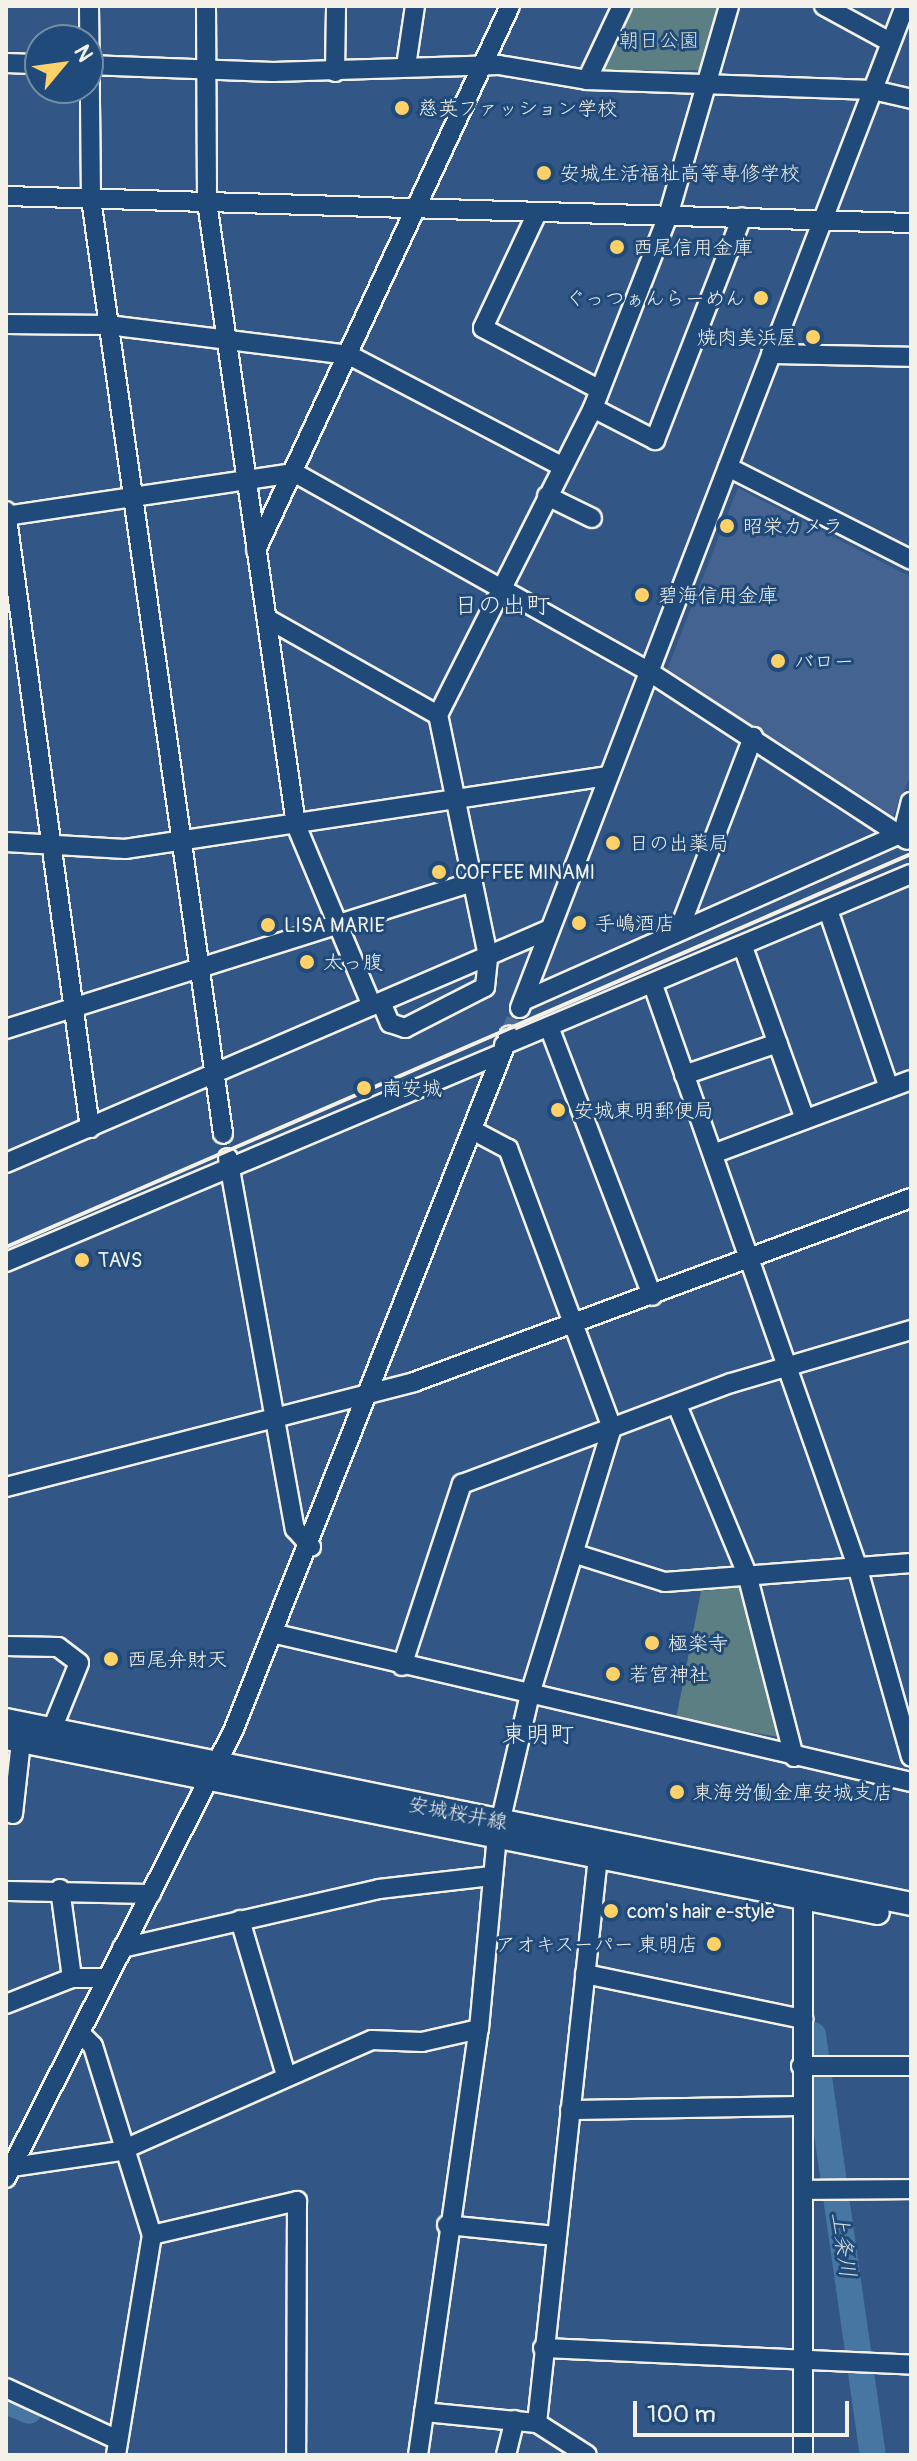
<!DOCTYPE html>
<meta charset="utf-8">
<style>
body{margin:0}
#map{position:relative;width:917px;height:2461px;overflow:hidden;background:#325685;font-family:Pangolin,"Klee One",sans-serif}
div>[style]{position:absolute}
.built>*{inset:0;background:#456390}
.green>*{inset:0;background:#5c7f84}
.river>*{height:26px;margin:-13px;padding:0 13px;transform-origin:13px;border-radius:13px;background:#4776a3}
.minor-tunnel>*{height:18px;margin-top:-9px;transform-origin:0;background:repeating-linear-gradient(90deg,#4f6d94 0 18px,transparent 0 27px)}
.roads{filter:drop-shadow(2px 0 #f4f1e8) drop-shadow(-2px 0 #f4f1e8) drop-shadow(0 2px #f4f1e8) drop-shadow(0 -2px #f4f1e8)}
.minor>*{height:18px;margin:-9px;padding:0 9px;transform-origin:9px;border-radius:9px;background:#1f4a7a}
.major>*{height:22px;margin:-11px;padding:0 11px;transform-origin:11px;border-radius:11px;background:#1f4a7a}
.rail>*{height:4px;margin:-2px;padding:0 2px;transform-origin:2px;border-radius:2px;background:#f4f1e8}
.dots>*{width:22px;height:22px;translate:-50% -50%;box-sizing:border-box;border:4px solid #1f4a7a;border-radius:50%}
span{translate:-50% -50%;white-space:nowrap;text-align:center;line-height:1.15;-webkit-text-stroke:6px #1f4a7a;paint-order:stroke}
.park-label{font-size:20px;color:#dde0d9}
.poi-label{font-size:20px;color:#f4f1e8}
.left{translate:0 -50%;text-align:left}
.right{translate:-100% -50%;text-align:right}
.street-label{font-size:20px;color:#f4f1e8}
.water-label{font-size:22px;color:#dadfde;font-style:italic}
.quarter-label{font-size:24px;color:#f4f1e8}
.frame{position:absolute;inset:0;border:8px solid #f4f1e8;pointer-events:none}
.north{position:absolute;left:24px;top:24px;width:80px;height:80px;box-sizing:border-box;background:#1f4a7a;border:2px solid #748da6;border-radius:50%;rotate:61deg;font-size:22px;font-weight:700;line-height:32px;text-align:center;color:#f4f1e8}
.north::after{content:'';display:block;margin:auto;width:28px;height:36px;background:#ffd166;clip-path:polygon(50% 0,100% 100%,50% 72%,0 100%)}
.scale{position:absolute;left:633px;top:2401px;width:216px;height:36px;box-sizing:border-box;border:4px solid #f4f1e8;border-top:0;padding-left:10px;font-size:24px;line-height:28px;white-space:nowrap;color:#f4f1e8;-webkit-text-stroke:6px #1f4a7a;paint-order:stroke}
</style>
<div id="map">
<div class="built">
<div style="clip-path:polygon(738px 488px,911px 577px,911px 775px,893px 816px,667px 670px)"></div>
</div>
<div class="green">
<div style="clip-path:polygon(629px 6px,722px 6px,705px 70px,607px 71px,602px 65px)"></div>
<div style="clip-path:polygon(741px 1587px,779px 1737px,676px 1719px,701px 1591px)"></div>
</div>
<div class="river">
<div style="left:813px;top:2035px;width:424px;rotate:81.9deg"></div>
<div style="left:6px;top:2401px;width:25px;rotate:23deg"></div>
</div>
<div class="minor-tunnel">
<div style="left:509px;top:1036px;width:30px;rotate:-69deg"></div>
</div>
<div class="roads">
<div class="minor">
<div style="left:89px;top:6px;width:193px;rotate:89.4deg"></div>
<div style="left:91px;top:199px;width:944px;rotate:81.96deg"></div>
<div style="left:206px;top:6px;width:196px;rotate:89.7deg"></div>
<div style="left:207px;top:202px;width:629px;rotate:81.87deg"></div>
<div style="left:296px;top:825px;width:196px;rotate:67.2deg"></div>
<div style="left:824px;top:6px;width:75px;rotate:28.6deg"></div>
<div style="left:6px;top:63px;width:34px;rotate:2deg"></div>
<div style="left:88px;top:65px;width:185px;rotate:2.2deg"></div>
<div style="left:273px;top:72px;width:226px;rotate:-1.8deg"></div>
<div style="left:499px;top:65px;width:89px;rotate:9.7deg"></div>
<div style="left:587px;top:80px;width:286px;rotate:2deg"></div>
<div style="left:873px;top:90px;width:39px;rotate:13deg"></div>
<div style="left:406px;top:66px;width:61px;rotate:-81.5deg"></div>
<div style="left:335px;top:72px;width:66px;rotate:-89.1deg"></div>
<div style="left:587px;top:80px;width:82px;rotate:-64.7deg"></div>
<div style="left:6px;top:196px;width:905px;rotate:1.71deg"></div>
<div style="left:537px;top:213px;width:127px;rotate:115.2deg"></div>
<div style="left:483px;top:328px;width:132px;rotate:27.9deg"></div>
<div style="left:6px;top:324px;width:102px;rotate:0.6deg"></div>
<div style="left:108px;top:325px;width:243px;rotate:7.1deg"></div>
<div style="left:349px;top:355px;width:239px;rotate:27.6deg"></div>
<div style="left:771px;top:354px;width:140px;rotate:1.2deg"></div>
<div style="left:593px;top:408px;width:70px;rotate:27.3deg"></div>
<div style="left:655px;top:440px;width:239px;rotate:-68.7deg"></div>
<div style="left:728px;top:467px;width:205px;rotate:26.9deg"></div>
<div style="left:547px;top:496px;width:50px;rotate:26.1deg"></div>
<div style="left:6px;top:511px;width:623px;rotate:82.25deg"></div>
<div style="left:6px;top:516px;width:292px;rotate:-8.5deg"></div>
<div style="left:295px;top:473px;width:405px;rotate:29.3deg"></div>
<div style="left:648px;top:671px;width:309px;rotate:33.1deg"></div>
<div style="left:256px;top:550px;width:600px;rotate:-64.97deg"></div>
<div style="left:268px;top:619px;width:195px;rotate:29.5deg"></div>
<div style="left:903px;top:833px;width:32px;rotate:-76deg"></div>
<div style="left:6px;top:842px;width:119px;rotate:3.4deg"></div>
<div style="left:125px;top:849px;width:487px;rotate:-8.6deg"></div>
<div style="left:828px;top:910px;width:188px;rotate:71.1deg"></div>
<div style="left:679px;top:930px;width:207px;rotate:-69deg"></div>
<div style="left:743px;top:947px;width:183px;rotate:70.2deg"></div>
<div style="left:653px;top:985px;width:616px;rotate:70.65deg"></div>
<div style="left:857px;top:1566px;width:198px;rotate:74.2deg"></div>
<div style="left:523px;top:1001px;width:415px;rotate:-23.9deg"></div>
<div style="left:381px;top:1002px;width:23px;rotate:67deg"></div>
<div style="left:390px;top:1023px;width:16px;rotate:18deg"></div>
<div style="left:405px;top:1028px;width:90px;rotate:-27.1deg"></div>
<div style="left:485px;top:987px;width:31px;rotate:-84deg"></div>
<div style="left:488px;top:956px;width:246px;rotate:-101.7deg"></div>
<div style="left:438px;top:715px;width:344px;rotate:-63.2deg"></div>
<div style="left:593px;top:408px;width:206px;rotate:-68.7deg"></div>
<div style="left:668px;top:216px;width:219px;rotate:-73.8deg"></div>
<div style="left:520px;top:1008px;width:1073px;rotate:-68.98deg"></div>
<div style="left:549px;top:1027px;width:288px;rotate:69deg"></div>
<div style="left:6px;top:1029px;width:488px;rotate:-17.5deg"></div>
<div style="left:504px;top:1045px;width:441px;rotate:-22.8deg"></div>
<div style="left:684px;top:1075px;width:99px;rotate:-18.8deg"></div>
<div style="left:713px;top:1154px;width:211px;rotate:-20.5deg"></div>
<div style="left:228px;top:1158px;width:377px;rotate:79.8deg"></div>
<div style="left:295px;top:1529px;width:24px;rotate:48deg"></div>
<div style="left:6px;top:1163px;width:592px;rotate:-23.27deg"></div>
<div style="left:6px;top:1262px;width:536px;rotate:-22.83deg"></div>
<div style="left:677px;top:1405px;width:183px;rotate:67.5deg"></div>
<div style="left:747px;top:1574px;width:189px;rotate:75.6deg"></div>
<div style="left:6px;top:1487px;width:421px;rotate:-14.4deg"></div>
<div style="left:414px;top:1382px;width:530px;rotate:-20.32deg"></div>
<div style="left:576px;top:1554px;width:93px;rotate:17.5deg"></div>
<div style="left:665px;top:1582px;width:247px;rotate:-4.4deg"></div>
<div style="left:276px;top:1634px;width:652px;rotate:13.12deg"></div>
<div style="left:6px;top:1646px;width:52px;rotate:1.1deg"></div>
<div style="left:58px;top:1647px;width:26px;rotate:37deg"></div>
<div style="left:79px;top:1663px;width:71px;rotate:112.2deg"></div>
<div style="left:402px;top:1666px;width:192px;rotate:-71.8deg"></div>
<div style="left:462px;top:1484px;width:287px;rotate:-20.6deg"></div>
<div style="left:731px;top:1383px;width:188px;rotate:-16.4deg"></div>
<div style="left:13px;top:1814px;width:73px;rotate:-83.7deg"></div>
<div style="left:60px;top:1889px;width:90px;rotate:82.3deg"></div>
<div style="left:6px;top:1891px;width:145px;rotate:1.2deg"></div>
<div style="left:240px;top:1920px;width:162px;rotate:73.5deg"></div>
<div style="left:122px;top:1948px;width:264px;rotate:-12.9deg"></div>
<div style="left:379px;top:1889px;width:113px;rotate:-6.6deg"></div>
<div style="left:585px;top:1974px;width:223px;rotate:11.7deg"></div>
<div style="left:6px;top:2004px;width:71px;rotate:-21.5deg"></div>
<div style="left:72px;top:1978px;width:34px"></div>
<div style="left:80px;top:2033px;width:18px;rotate:45deg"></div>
<div style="left:93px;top:2046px;width:198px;rotate:72.7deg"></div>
<div style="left:152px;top:2235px;width:223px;rotate:99.3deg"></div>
<div style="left:801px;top:2066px;width:110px"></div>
<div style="left:570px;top:2110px;width:233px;rotate:-1deg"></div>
<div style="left:12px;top:2167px;width:109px;rotate:-8.4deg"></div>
<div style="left:120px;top:2151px;width:275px;rotate:-23.8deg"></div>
<div style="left:372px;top:2040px;width:50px;rotate:2.3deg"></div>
<div style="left:422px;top:2042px;width:58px;rotate:-12.8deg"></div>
<div style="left:6px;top:2178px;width:504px;rotate:-63.08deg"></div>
<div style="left:234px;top:1729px;width:746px;rotate:-68.36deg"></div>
<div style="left:803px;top:2190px;width:108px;rotate:-0.5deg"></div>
<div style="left:447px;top:2225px;width:110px;rotate:5.8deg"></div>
<div style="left:152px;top:2235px;width:149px;rotate:-13.2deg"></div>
<div style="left:297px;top:2201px;width:254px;rotate:90.2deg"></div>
<div style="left:543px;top:2348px;width:368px;rotate:2.6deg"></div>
<div style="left:6px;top:2388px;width:123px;rotate:24.9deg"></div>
<div style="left:424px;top:2412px;width:114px;rotate:5.6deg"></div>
<div style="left:537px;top:2423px;width:569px;rotate:-83.85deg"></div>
<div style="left:537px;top:2423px;width:59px;rotate:32.6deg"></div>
<div style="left:418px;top:2455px;width:430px;rotate:-81.9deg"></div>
<div style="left:479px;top:2029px;width:194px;rotate:-84.7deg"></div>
<div style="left:497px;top:1836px;width:146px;rotate:-76.9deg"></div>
<div style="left:530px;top:1694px;width:278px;rotate:-72.9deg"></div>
<div style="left:612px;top:1428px;width:298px;rotate:-110.4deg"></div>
<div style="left:508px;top:1149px;width:40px;rotate:-152deg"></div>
<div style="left:506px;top:2455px;width:36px;rotate:-76deg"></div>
<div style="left:803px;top:2455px;width:569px;rotate:-90deg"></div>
</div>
<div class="major">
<div style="left:6px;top:1720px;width:924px;rotate:11.49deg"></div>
<div style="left:6px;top:1738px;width:889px;rotate:11.35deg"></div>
</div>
</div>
<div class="rail">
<div style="left:6px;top:1247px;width:987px;rotate:-23.47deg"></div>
</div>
<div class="dots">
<div style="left:402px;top:108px;background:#ffd166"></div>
<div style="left:544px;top:173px;background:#ffd166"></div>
<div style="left:617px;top:247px;background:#ffd166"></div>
<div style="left:761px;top:298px;background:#ffd166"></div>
<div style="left:813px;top:337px;background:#ffd166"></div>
<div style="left:727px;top:526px;background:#ffd166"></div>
<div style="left:642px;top:595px;background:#ffd166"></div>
<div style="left:778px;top:661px;background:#ffd166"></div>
<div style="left:613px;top:843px;background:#ffd166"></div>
<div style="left:439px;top:872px;background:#ffd166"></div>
<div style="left:579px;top:923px;background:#ffd166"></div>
<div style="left:268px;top:925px;background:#ffd166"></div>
<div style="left:307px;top:962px;background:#ffd166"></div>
<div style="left:364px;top:1088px;background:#ffd166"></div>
<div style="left:558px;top:1110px;background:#ffd166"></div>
<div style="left:82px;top:1260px;background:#ffd166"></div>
<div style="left:652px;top:1643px;background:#ffd166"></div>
<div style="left:111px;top:1659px;background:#ffd166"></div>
<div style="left:613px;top:1674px;background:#ffd166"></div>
<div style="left:677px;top:1792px;background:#ffd166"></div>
<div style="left:611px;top:1911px;background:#ffd166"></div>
<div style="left:714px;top:1944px;background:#ffd166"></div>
</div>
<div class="park-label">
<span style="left:659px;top:40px">朝日公園</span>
</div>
<div class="poi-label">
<span class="left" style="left:418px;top:108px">慈英ファッション学校</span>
<span class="left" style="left:560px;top:173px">安城生活福祉高等専修学校</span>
<span class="left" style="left:633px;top:247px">西尾信用金庫</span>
<span class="right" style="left:745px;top:298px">ぐっつぁんらーめん</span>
<span class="right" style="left:797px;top:337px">焼肉美浜屋</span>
<span class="left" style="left:743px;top:526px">昭栄カメラ</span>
<span class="left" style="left:658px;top:595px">碧海信用金庫</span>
<span class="left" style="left:794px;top:661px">バロー</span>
<span class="left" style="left:629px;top:843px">日の出薬局</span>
<span class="left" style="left:455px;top:872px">COFFEE MINAMI</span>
<span class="left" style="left:595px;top:923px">手嶋酒店</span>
<span class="left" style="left:284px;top:925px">LISA MARIE</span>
<span class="left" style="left:323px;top:962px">太っ腹</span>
<span class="left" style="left:382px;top:1088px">南安城</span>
<span class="left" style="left:574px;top:1110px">安城東明郵便局</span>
<span class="left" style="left:98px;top:1260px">TAVS</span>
<span class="left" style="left:668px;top:1643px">極楽寺</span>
<span class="left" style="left:127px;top:1659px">西尾弁財天</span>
<span class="left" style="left:629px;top:1674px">若宮神社</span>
<span class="left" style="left:693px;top:1792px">東海労働金庫安城支店</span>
<span class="left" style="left:627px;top:1911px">com's hair e-style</span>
<span class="right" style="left:698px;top:1944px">アオキスーパー 東明店</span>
</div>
<div class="street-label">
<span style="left:458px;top:1813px;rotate:11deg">安城桜井線</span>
</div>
<div class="water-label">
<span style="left:843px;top:2245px;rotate:82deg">上条川</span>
</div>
<div class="quarter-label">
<span style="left:502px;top:606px">日の出町</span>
<span style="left:538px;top:1735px">東明町</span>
</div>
<div class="frame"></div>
<div class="north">N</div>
<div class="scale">100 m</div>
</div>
